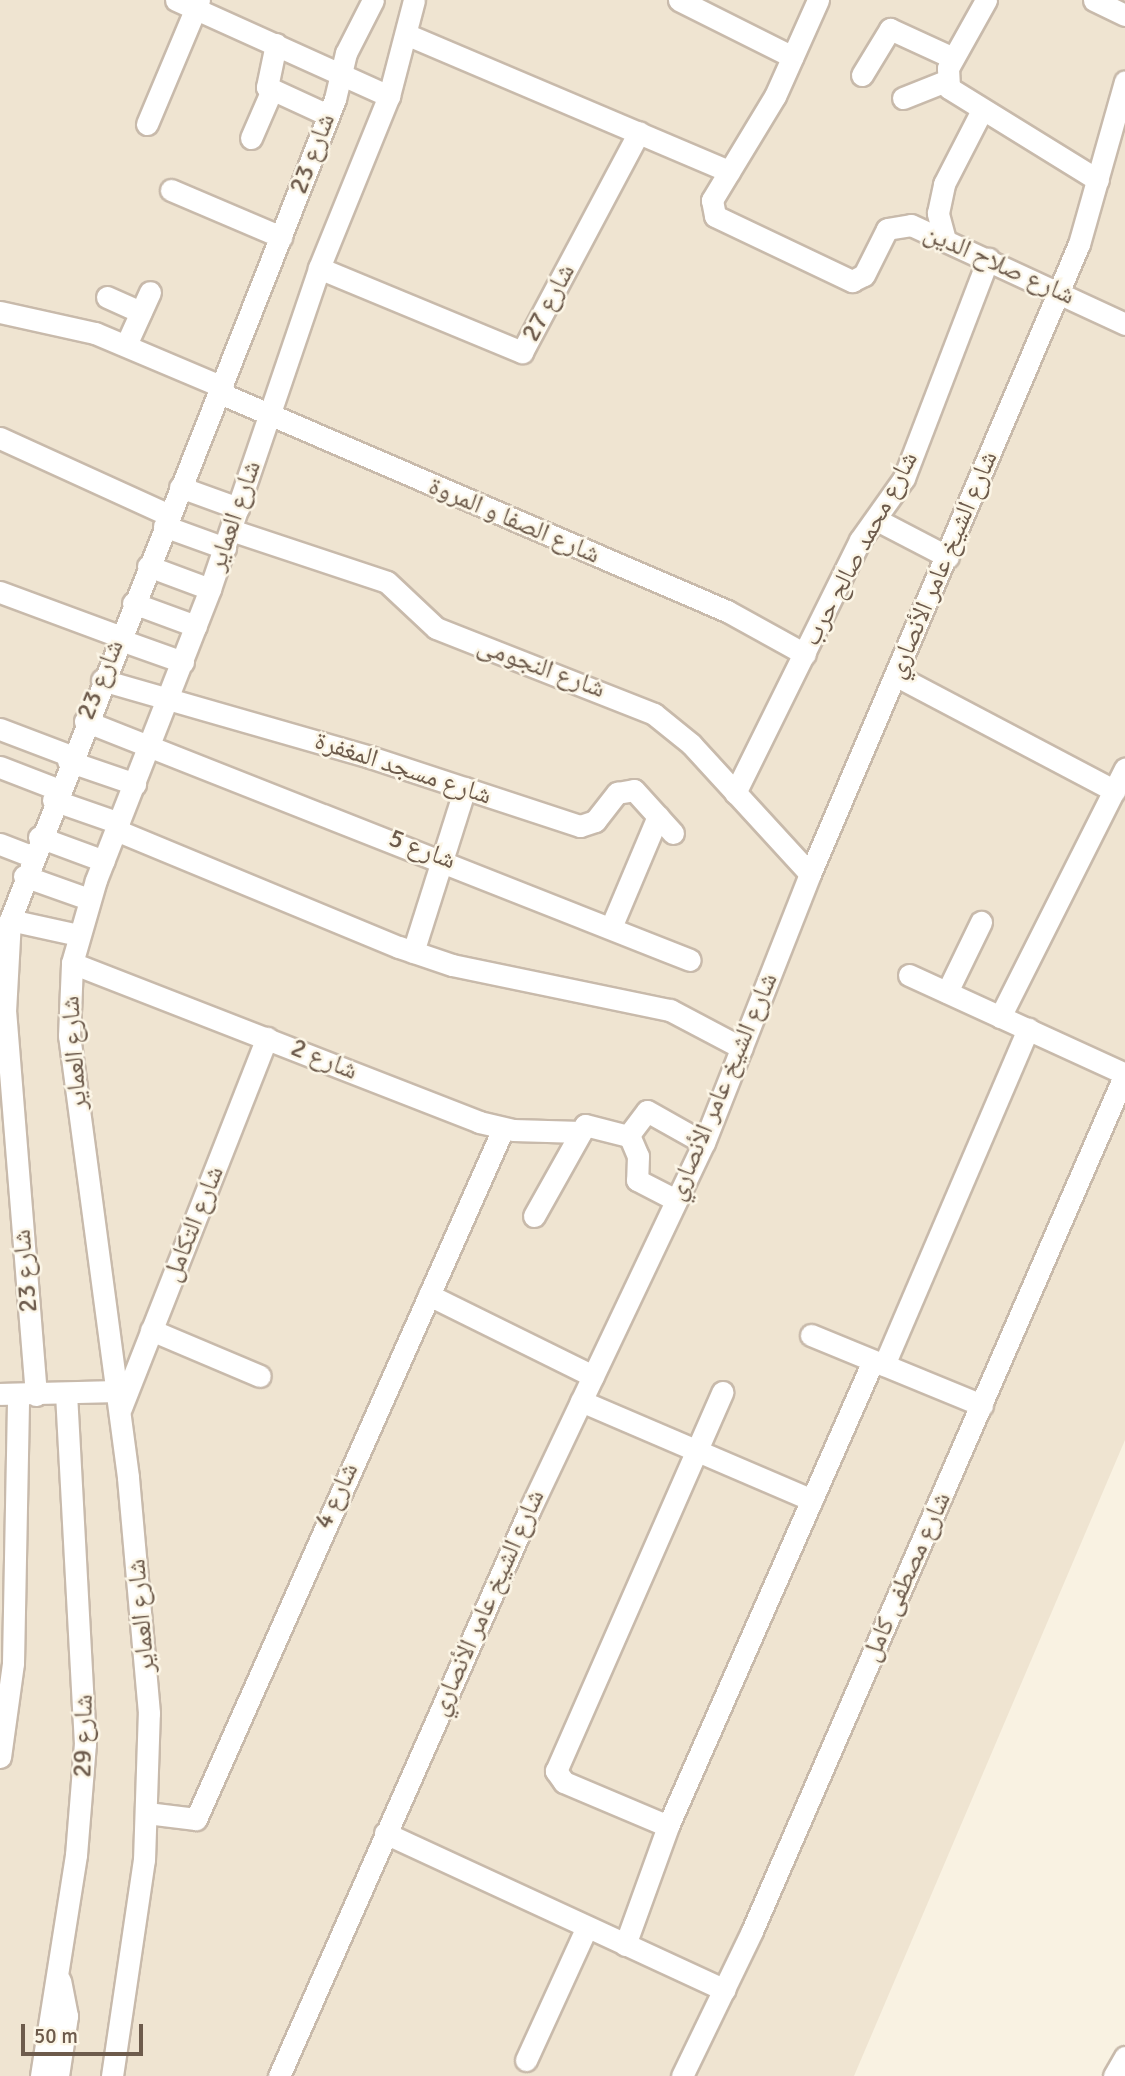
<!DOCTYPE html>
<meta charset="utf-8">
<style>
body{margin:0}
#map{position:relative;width:1125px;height:2076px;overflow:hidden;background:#f9f2e2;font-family:Signika,"Noto Naskh Arabic",sans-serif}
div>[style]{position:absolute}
.residential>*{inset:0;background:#efe4d1}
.roads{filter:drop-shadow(2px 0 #c8baab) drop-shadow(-2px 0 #c8baab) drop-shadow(0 2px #c8baab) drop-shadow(0 -2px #c8baab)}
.minor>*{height:21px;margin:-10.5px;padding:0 10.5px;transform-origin:10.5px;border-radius:10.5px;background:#fff}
span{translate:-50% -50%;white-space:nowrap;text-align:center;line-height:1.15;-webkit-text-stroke:5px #fcf6e7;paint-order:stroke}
.street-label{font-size:26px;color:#6d5b4c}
.scale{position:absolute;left:21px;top:2024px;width:122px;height:32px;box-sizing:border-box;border:4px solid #6d5b4c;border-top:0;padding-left:9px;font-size:21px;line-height:24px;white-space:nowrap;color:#6d5b4c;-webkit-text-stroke:5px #fcf6e7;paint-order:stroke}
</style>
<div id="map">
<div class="residential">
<div style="clip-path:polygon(0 0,1125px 0,1125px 1440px,854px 2076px,0 2076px)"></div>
</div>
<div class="roads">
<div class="minor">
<div style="left:176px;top:0;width:234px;rotate:24.3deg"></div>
<div style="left:679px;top:0;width:127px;rotate:26.6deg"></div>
<div style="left:818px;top:0;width:105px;rotate:114.1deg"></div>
<div style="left:775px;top:96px;width:122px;rotate:121.2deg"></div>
<div style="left:712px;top:200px;width:16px;rotate:79deg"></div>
<div style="left:715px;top:216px;width:152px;rotate:25.4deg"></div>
<div style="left:852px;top:281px;width:13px;rotate:-27deg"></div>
<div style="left:864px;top:275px;width:51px;rotate:-63.4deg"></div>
<div style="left:887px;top:229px;width:24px;rotate:-9deg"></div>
<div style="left:911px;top:225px;width:236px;rotate:24.8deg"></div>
<div style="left:986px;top:0;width:78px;rotate:119.2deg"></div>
<div style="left:948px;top:68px;width:20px;rotate:87deg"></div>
<div style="left:949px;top:88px;width:175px;rotate:31.7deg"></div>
<div style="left:1094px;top:0;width:34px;rotate:26deg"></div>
<div style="left:408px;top:35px;width:349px;rotate:23deg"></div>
<div style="left:276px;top:44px;width:44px;rotate:101.8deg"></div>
<div style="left:267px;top:87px;width:67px;rotate:24.7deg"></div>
<div style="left:862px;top:75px;width:54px;rotate:-58.7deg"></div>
<div style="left:890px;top:29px;width:69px;rotate:24.7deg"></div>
<div style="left:903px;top:98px;width:46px;rotate:-21.6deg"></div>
<div style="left:147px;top:124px;width:134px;rotate:-67.2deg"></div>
<div style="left:251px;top:138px;width:50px;rotate:-66.5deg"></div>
<div style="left:171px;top:190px;width:120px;rotate:23.1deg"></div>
<div style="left:945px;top:240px;width:28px;rotate:-105deg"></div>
<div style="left:938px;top:213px;width:30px;rotate:-78deg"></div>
<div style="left:944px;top:184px;width:83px;rotate:-62.8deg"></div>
<div style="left:319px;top:268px;width:220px;rotate:22.5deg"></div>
<div style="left:522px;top:352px;width:249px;rotate:-62deg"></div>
<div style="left:107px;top:297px;width:37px;rotate:24deg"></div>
<div style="left:0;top:312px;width:97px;rotate:12.5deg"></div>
<div style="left:95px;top:333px;width:139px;rotate:22.9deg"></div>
<div style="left:126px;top:345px;width:58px;rotate:-65.6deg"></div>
<div style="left:220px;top:393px;width:552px;rotate:23.27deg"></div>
<div style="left:727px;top:611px;width:89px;rotate:28.9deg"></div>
<div style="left:0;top:438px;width:186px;rotate:24.5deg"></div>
<div style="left:180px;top:487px;width:62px;rotate:19.9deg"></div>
<div style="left:877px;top:520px;width:80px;rotate:27.5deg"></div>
<div style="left:164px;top:526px;width:65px;rotate:19.8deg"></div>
<div style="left:231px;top:530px;width:164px;rotate:18.4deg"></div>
<div style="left:387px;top:582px;width:67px;rotate:43.2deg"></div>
<div style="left:436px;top:628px;width:234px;rotate:21.5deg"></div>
<div style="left:654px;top:714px;width:48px;rotate:39deg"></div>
<div style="left:691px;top:744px;width:176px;rotate:47.5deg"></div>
<div style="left:148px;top:566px;width:66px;rotate:20.4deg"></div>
<div style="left:0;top:592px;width:127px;rotate:20.3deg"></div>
<div style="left:133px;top:603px;width:67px;rotate:20.1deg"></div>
<div style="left:118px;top:639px;width:69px;rotate:19.5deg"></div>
<div style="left:897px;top:676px;width:246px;rotate:27.8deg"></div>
<div style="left:102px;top:680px;width:279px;rotate:16deg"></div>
<div style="left:370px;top:757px;width:221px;rotate:18.2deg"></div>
<div style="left:580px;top:826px;width:16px;rotate:-18deg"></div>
<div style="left:595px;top:821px;width:36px;rotate:-52deg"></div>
<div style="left:617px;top:793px;width:17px;rotate:-10deg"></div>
<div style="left:634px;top:790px;width:58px;rotate:47.8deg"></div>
<div style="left:85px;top:721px;width:650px;rotate:21.56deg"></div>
<div style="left:0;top:729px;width:76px;rotate:20.8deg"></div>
<div style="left:68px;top:761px;width:71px;rotate:18.9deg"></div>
<div style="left:0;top:767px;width:61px;rotate:21.1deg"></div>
<div style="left:735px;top:793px;width:282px;rotate:-63.7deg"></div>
<div style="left:860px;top:540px;width:76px;rotate:-54.6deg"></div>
<div style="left:904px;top:478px;width:235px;rotate:-69deg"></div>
<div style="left:53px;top:800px;width:70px;rotate:19.2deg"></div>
<div style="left:116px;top:830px;width:306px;rotate:22.5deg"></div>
<div style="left:399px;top:947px;width:56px;rotate:18.8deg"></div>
<div style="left:452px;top:965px;width:223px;rotate:11.7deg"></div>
<div style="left:670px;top:1010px;width:81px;rotate:27.8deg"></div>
<div style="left:39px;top:837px;width:69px;rotate:20.3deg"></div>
<div style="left:0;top:844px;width:34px;rotate:21deg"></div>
<div style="left:24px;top:876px;width:69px;rotate:19.5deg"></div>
<div style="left:10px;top:920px;width:70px;rotate:12.4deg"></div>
<div style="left:612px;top:925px;width:118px;rotate:-67.1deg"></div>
<div style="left:413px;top:952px;width:172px;rotate:-72.4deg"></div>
<div style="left:72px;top:963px;width:437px;rotate:21.3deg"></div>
<div style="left:479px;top:1122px;width:35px;rotate:13deg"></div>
<div style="left:513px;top:1130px;width:68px;rotate:1.7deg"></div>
<div style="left:909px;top:975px;width:238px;rotate:24.6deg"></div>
<div style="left:947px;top:992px;width:78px;rotate:-64.1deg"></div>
<div style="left:1000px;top:1017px;width:278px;rotate:-63.3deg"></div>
<div style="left:629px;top:1135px;width:23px;rotate:67deg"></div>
<div style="left:638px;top:1156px;width:24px;rotate:92deg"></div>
<div style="left:637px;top:1180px;width:44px;rotate:27.1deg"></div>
<div style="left:534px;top:1216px;width:104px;rotate:-60.7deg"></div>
<div style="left:585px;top:1125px;width:44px;rotate:14.3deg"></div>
<div style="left:628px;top:1136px;width:31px;rotate:-53deg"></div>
<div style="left:647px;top:1111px;width:65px;rotate:29.3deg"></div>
<div style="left:429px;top:1295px;width:183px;rotate:26.3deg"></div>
<div style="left:151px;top:1330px;width:118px;rotate:22.9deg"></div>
<div style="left:811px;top:1335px;width:185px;rotate:22.3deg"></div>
<div style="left:884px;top:1365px;width:366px;rotate:-66.8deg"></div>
<div style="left:0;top:1394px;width:117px;rotate:-1.5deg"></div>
<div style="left:36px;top:1395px;width:384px;rotate:-94.6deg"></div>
<div style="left:5px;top:1012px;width:92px;rotate:-86.9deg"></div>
<div style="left:10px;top:920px;width:883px;rotate:-68.4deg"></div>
<div style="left:335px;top:99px;width:47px;rotate:-76.6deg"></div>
<div style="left:346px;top:53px;width:59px;rotate:-63deg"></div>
<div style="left:581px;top:1401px;width:251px;rotate:23.2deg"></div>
<div style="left:121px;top:1408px;width:398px;rotate:-68.5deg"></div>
<div style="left:0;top:1757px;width:95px;rotate:-82.1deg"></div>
<div style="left:13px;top:1663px;width:268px;rotate:-88.9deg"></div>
<div style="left:147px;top:1813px;width:49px;rotate:7deg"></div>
<div style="left:196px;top:1819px;width:755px;rotate:-66.01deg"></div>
<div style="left:668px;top:1826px;width:113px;rotate:-157.1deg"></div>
<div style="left:564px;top:1782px;width:14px;rotate:-126deg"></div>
<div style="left:556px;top:1771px;width:414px;rotate:-66.3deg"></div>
<div style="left:385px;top:1833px;width:374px;rotate:24.8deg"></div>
<div style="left:625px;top:1945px;width:127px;rotate:-70.1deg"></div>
<div style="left:668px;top:1826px;width:508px;rotate:-66.21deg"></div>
<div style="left:526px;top:2060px;width:146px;rotate:-65.4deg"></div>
<div style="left:41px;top:2076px;width:224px;rotate:-81deg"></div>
<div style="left:76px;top:1855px;width:111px;rotate:-85.4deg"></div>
<div style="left:85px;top:1744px;width:351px;rotate:-93.1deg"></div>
<div style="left:58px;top:2076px;width:61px;rotate:-81.5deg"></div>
<div style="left:67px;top:2016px;width:36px;rotate:-101deg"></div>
<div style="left:112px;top:2076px;width:218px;rotate:-81.6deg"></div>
<div style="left:144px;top:1860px;width:147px;rotate:-88.1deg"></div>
<div style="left:149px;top:1713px;width:237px;rotate:-95.1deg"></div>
<div style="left:128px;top:1477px;width:445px;rotate:-97.6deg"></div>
<div style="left:69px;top:1036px;width:73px;rotate:-87.6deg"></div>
<div style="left:72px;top:963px;width:86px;rotate:-73.9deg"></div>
<div style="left:96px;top:880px;width:313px;rotate:-68.6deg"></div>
<div style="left:210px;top:589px;width:339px;rotate:-71.2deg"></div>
<div style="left:319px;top:268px;width:186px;rotate:-67.9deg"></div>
<div style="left:389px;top:96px;width:99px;rotate:-75.4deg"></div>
<div style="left:279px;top:2076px;width:618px;rotate:-66.13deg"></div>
<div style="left:529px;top:1511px;width:407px;rotate:-64.6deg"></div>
<div style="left:704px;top:1143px;width:289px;rotate:-68.5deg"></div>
<div style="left:810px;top:874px;width:685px;rotate:-66.88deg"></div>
<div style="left:1079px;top:244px;width:169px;rotate:-74.2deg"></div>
<div style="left:682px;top:2076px;width:161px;rotate:-64.2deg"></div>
<div style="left:752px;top:1931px;width:935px;rotate:-66.48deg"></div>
<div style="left:1114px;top:2076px;width:22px;rotate:-60deg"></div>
</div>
</div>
<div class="street-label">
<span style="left:313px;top:154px;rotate:-69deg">شارع 23</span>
<span style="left:999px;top:265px;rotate:24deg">شارع صلاح الدين</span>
<span style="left:549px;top:303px;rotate:-62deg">شارع 27</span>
<span style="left:235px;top:516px;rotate:-71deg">شارع العماير</span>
<span style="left:514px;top:521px;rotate:23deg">شارع الصفا و المروة</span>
<span style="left:861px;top:549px;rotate:-62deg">شارع محمد صالح حرب</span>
<span style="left:943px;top:565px;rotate:-67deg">شارع الشيخ عامر الأنصاري</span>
<span style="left:541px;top:668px;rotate:20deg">شارع النجومى</span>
<span style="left:101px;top:680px;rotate:-68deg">شارع 23</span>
<span style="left:403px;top:769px;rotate:18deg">شارع مسجد المغفرة</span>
<span style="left:422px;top:850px;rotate:21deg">شارع 5</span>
<span style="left:75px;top:1053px;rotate:-94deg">شارع العماير</span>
<span style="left:324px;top:1060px;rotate:22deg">شارع 2</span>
<span style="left:723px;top:1087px;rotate:-67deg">شارع الشيخ عامر الأنصاري</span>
<span style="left:194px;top:1224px;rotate:-68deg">شارع التكامل</span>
<span style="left:26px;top:1271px;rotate:-95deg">شارع 23</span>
<span style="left:337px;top:1496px;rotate:-65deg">شارع 4</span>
<span style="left:907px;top:1577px;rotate:-66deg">شارع مصطفى كامل</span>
<span style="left:488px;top:1603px;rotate:-66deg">شارع الشيخ عامر الأنصاري</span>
<span style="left:142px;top:1616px;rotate:-95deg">شارع العماير</span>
<span style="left:84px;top:1736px;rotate:-89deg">شارع 29</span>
</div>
<div class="scale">50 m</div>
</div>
